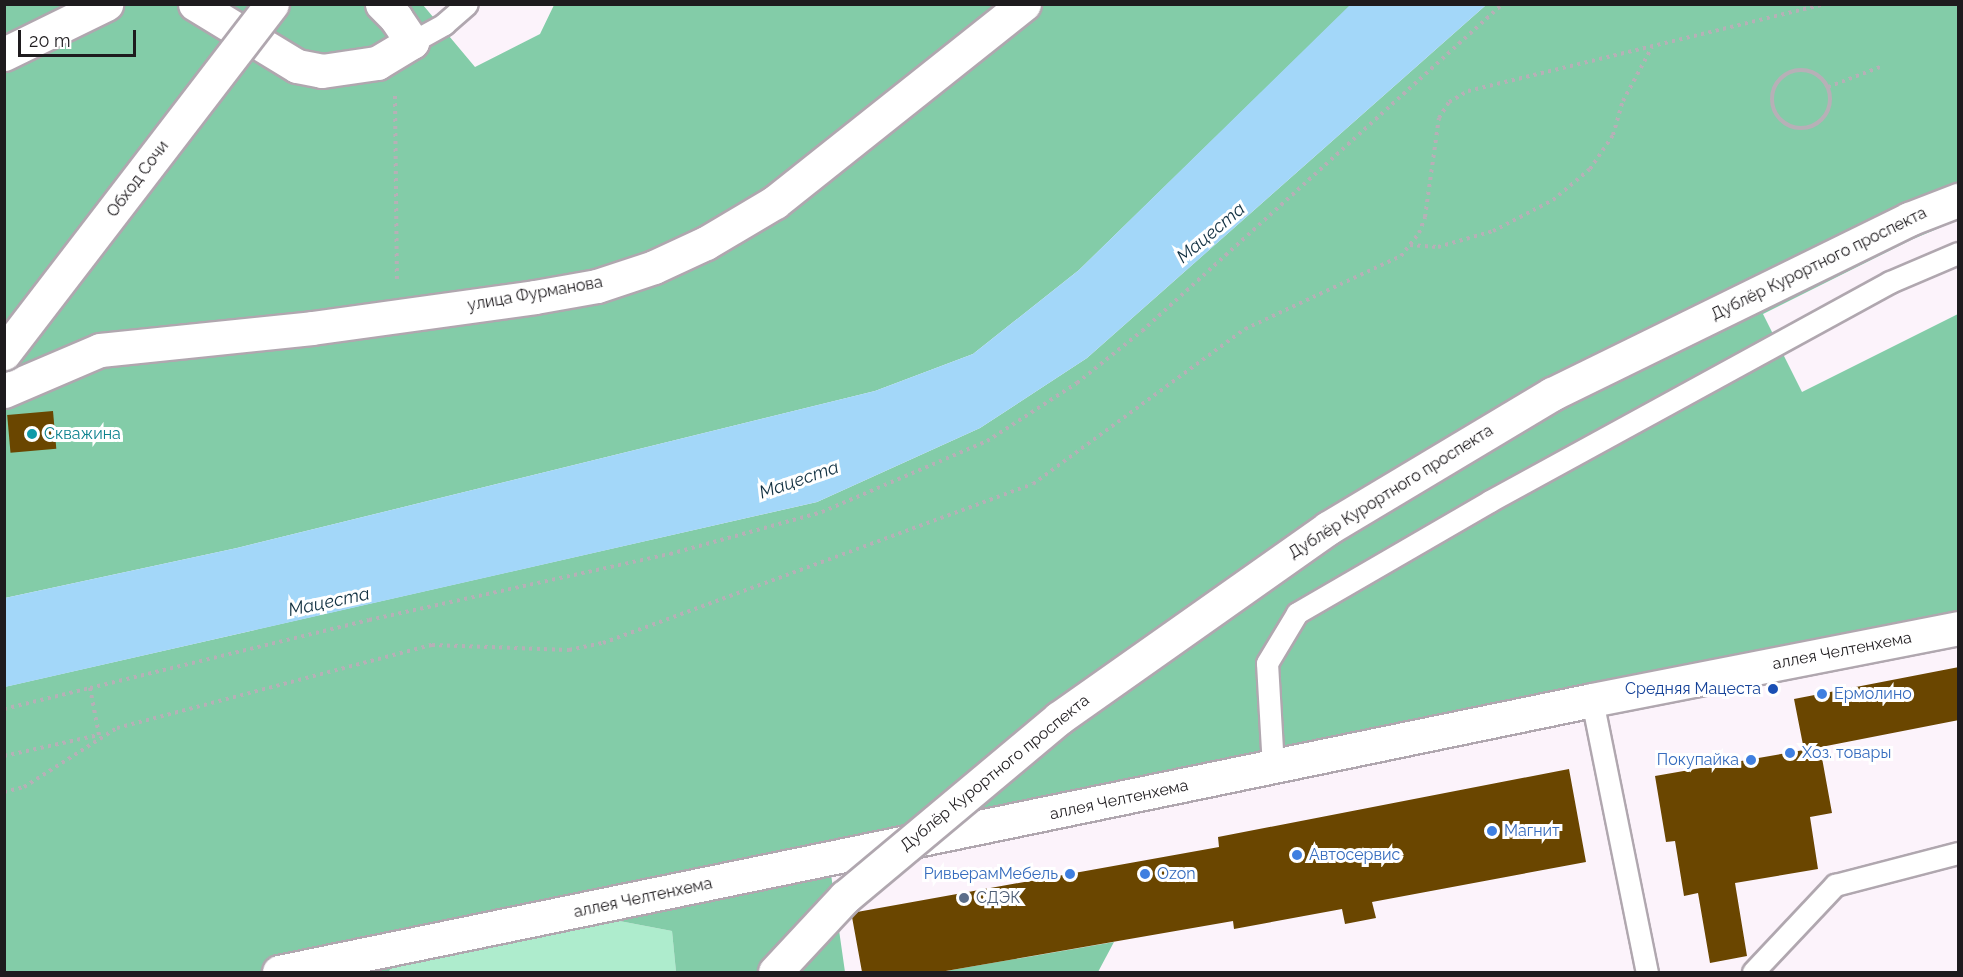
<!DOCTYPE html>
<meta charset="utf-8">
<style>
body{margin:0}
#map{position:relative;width:1963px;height:977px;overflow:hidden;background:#fcf3fb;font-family:Raleway,sans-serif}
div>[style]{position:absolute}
.green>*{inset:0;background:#aeeccd}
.forest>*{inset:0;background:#83cca8}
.water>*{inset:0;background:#a3d7f9}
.building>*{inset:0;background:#6a4600;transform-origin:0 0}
.path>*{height:4px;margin-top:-2px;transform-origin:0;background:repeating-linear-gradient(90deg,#b7b0b7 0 3px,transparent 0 7.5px)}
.path>.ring{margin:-2px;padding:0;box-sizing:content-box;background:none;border:4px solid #b7b0b7;border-radius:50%}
.roads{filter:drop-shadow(2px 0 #b0a7af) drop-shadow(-2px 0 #b0a7af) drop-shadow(0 2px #b0a7af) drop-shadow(0 -2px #b0a7af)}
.lane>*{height:21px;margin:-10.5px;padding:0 10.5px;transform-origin:10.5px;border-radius:10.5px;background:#fff}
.street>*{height:33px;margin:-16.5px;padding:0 16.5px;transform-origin:16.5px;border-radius:16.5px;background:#fff}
.secondary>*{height:33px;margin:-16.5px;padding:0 16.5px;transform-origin:16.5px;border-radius:16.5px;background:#fff}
.bridges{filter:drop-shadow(2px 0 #b0a7af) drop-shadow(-2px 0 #b0a7af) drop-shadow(0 2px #b0a7af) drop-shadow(0 -2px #b0a7af)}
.highway-bridge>*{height:33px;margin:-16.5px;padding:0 16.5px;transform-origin:16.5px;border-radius:16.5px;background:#fff}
.dots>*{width:16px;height:16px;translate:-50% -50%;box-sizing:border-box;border:3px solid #fff;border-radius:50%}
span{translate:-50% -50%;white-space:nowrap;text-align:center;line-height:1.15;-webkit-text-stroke:6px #fff;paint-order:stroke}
.street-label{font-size:16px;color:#1e1b1e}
.culture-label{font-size:16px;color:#0d838f}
.left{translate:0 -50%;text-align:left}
.transit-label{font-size:16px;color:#164399}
.right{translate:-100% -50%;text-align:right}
.shop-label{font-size:16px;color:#366cbe}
.service-label{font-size:16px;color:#4e5e75}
.water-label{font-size:18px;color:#123142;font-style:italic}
.frame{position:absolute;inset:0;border:6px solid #1e1b1e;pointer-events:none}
.scale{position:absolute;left:18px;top:30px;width:118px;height:27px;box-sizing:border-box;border:3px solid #1e1b1e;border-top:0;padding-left:8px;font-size:18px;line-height:21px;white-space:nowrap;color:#1e1b1e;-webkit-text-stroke:4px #fff;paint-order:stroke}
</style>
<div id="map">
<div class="green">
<div style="clip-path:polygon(572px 912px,672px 931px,676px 972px,389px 972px,399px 948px)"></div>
</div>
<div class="forest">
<div style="clip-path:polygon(4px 5px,423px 5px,475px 67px,540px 34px,554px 5px,1351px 5px,1079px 270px,973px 354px,875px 391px,237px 548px,5px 598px)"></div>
<div style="clip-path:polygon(1486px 5px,1958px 5px,1958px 220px,1911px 240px,1763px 314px,1802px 392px,1958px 314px,1958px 628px,829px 860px,845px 972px,676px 972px,672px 931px,572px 912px,399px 948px,389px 972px,5px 972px,4px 687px,817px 502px,980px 428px,1087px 358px)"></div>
<div style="clip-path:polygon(1114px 942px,1098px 972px,940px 972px)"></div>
</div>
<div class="water">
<div style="clip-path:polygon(1351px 4px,1486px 5px,1087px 358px,980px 428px,817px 502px,5px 687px,5px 598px,237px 548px,875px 391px,973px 354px,1079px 270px)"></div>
</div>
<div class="building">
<div style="left:53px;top:411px;width:38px;height:46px;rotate:85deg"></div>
<div style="clip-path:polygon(1959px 667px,1959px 720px,1816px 748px,1820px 747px,1832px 813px,1810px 817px,1818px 869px,1735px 883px,1747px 956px,1710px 963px,1698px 893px,1684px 896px,1675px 841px,1666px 842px,1655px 776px,1804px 750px,1794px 699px)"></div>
<div style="clip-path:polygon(1569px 769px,1586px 862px,1372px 902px,1376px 918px,1345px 924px,1342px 909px,1234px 929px,1233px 921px,940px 972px,862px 972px,852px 917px,857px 912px,1219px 847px,1218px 837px)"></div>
</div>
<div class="path">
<div class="ring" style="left:1772px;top:70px;width:54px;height:54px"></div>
<div style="left:1828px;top:87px;width:59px;rotate:-20.9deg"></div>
<div style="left:395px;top:96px;width:185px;rotate:89.4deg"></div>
<div style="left:1410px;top:245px;width:28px;rotate:4deg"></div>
<div style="left:1438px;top:247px;width:57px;rotate:-16.2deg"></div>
<div style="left:1493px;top:231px;width:68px;rotate:-27.3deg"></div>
<div style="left:1553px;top:200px;width:48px;rotate:-40deg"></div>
<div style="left:1590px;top:169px;width:41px;rotate:-55.9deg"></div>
<div style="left:1613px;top:135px;width:35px;rotate:-74deg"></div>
<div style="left:1623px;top:101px;width:61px;rotate:-61.8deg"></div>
<div style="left:4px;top:709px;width:89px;rotate:-13.7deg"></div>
<div style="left:4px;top:756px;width:97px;rotate:-12.5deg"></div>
<div style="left:99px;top:735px;width:48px;rotate:-100.8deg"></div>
<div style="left:90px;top:688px;width:287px;rotate:-13.7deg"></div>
<div style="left:369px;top:620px;width:308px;rotate:-12.4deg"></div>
<div style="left:670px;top:554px;width:158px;rotate:-15.4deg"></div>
<div style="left:822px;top:512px;width:180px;rotate:-23.3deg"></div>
<div style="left:987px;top:441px;width:107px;rotate:-32.8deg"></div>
<div style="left:1077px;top:383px;width:83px;rotate:-38.7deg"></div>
<div style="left:1142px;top:331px;width:486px;rotate:-42.2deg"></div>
<div style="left:4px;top:792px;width:21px;rotate:-14deg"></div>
<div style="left:24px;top:787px;width:110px;rotate:-32.4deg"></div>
<div style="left:117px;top:728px;width:326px;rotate:-14.8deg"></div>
<div style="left:432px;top:645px;width:137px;rotate:2.1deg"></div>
<div style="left:569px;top:650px;width:35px;rotate:-12deg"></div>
<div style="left:603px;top:643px;width:458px;rotate:-20.3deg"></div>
<div style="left:1033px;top:484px;width:263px;rotate:-36.2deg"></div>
<div style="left:1245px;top:329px;width:172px;rotate:-25.1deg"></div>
<div style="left:1401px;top:256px;width:29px;rotate:-52deg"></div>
<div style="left:1419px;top:233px;width:17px;rotate:-69deg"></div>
<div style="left:1425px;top:217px;width:100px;rotate:-82deg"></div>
<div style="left:1439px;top:118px;width:19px;rotate:-58deg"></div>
<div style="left:1449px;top:102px;width:22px;rotate:-30deg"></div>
<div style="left:1468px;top:91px;width:367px;rotate:-13.7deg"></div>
</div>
<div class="roads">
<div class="lane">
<div style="left:412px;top:42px;width:37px;rotate:-29deg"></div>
<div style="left:444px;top:24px;width:30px;rotate:-41deg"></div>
<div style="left:1592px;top:700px;width:278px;rotate:78.6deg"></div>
<div style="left:1273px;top:767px;width:104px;rotate:-93.3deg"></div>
<div style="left:1267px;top:663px;width:58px;rotate:-59deg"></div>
<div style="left:1297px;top:613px;width:223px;rotate:-30.1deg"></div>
<div style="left:1490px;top:501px;width:456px;rotate:-28.7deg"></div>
<div style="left:1890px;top:282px;width:74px;rotate:-23.1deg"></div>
<div style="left:1753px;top:972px;width:120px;rotate:-46.7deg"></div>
<div style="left:1835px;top:885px;width:127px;rotate:-14.6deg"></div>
</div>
<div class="street">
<div style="left:4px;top:391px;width:104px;rotate:-23.1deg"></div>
<div style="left:100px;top:350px;width:213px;rotate:-5.9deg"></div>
<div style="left:312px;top:328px;width:225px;rotate:-7.9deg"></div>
<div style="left:535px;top:297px;width:63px;rotate:-10.1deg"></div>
<div style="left:597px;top:286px;width:60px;rotate:-18.4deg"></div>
<div style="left:654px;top:267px;width:57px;rotate:-24.8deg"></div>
<div style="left:706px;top:243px;width:80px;rotate:-30.7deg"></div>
<div style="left:775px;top:202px;width:318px;rotate:-38.5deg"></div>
</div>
<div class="secondary">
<div style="left:195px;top:4px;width:119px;rotate:31.3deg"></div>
<div style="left:297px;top:66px;width:25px;rotate:11deg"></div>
<div style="left:322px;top:71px;width:56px;rotate:-8.3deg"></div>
<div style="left:377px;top:63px;width:41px;rotate:-31deg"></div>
<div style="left:412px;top:42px;width:29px;rotate:-124deg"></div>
<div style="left:396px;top:18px;width:20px;rotate:-135deg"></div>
<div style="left:4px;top:54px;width:114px;rotate:-26.1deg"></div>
<div style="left:279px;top:972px;width:1341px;rotate:-11.7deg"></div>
<div style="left:1592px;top:700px;width:373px;rotate:-11.1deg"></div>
</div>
</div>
<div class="bridges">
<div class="highway-bridge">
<div style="left:4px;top:353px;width:440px;rotate:-52.5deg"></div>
<div style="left:775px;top:972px;width:103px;rotate:-47deg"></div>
<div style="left:845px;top:897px;width:279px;rotate:-39.9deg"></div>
<div style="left:1059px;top:718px;width:329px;rotate:-35.2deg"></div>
<div style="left:1328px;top:528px;width:261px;rotate:-30.9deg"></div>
<div style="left:1552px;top:394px;width:398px;rotate:-26.1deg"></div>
<div style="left:1909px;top:219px;width:53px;rotate:-21.2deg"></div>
</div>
</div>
<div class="dots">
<div style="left:32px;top:434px;background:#0f9aa8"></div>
<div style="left:1773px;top:689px;background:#1a4fb4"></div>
<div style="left:1822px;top:694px;background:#3f7fe0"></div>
<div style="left:1790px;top:753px;background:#3f7fe0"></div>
<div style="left:1751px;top:760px;background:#3f7fe0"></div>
<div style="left:1492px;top:831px;background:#3f7fe0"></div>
<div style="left:1297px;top:855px;background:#3f7fe0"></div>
<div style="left:1070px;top:874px;background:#3f7fe0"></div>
<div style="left:1145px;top:874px;background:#3f7fe0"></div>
<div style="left:964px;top:898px;background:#5c6f8a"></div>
</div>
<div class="street-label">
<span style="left:138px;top:179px;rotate:-53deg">Обход Сочи</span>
<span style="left:1819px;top:264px;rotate:-26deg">Дублёр Курортного проспекта</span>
<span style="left:535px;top:294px;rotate:-10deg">улица Фурманова</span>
<span style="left:1391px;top:492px;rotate:-32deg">Дублёр Курортного проспекта</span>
<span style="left:1842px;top:651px;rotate:-11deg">аллея Челтенхема</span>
<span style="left:995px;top:773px;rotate:-39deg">Дублёр Курортного проспекта</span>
<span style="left:1119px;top:800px;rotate:-12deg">аллея Челтенхема</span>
<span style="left:643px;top:898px;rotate:-12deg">аллея Челтенхема</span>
</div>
<div class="culture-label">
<span class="left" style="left:44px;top:434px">Скважина</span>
</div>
<div class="transit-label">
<span class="right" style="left:1761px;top:689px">Средняя Мацеста</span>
</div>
<div class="shop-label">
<span class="left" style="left:1834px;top:694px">Ермолино</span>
<span class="left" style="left:1802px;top:753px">Хоз. товары</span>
<span class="right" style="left:1739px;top:760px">Покупайка</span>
<span class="left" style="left:1504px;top:831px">Магнит</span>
<span class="left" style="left:1309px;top:855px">Автосервис</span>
<span class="right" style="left:1058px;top:874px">РивьерамМебель</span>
<span class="left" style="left:1157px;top:874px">Ozon</span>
</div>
<div class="service-label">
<span class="left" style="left:976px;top:898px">СДЭК</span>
</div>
<div class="water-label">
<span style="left:1211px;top:233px;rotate:-40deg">Мацеста</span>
<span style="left:799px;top:480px;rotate:-19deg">Мацеста</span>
<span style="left:329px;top:602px;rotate:-12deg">Мацеста</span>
</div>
<div class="frame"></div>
<div class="scale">20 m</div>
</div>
